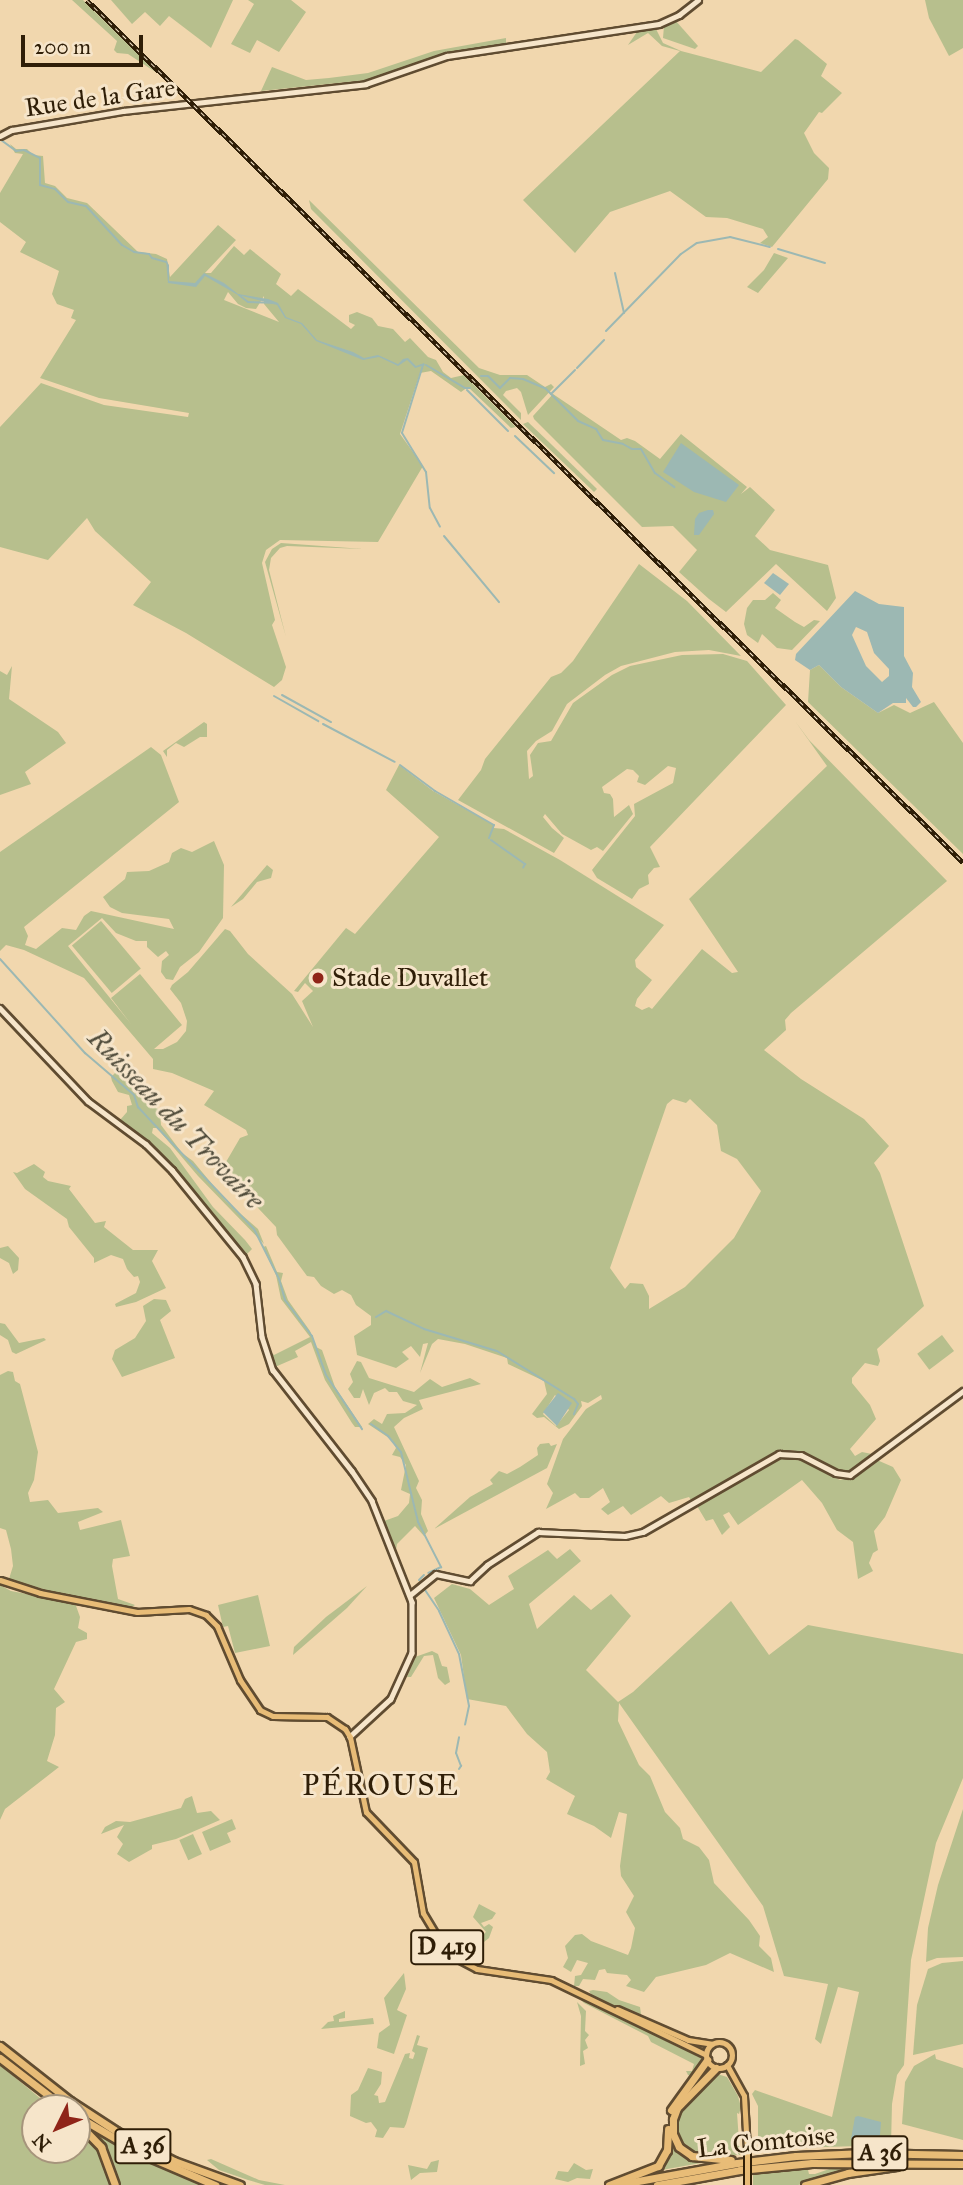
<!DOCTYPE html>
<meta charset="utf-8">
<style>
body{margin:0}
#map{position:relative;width:963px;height:2185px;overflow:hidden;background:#f1d7ae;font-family:"IM FELL Great Primer",serif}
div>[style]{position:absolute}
.green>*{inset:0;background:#b7bf8d;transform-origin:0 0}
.water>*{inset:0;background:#9cb8b3}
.stream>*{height:2px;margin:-1px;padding:0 1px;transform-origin:1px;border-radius:1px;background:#9cb8b3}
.roads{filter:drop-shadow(2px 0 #604c31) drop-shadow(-2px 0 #604c31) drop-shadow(0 2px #604c31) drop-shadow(0 -2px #604c31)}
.minor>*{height:4.5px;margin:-2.25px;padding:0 2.25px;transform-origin:2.25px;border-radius:2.25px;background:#f6e5ca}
.major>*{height:5px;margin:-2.5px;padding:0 2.5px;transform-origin:2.5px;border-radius:2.5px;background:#e8bc77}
.major>.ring{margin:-2.5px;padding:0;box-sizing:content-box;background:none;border:5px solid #e8bc77;border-radius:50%}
.highway>*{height:7px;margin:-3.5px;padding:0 3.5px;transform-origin:3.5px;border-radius:3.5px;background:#e8bc77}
.rail>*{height:4.5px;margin-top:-2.25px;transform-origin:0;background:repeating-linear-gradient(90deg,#f6e5ca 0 5px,#2f1e07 0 10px);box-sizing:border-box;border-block:2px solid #2f1e07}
.bridges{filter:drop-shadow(2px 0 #2f1e07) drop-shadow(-2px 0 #2f1e07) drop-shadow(0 2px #2f1e07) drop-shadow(0 -2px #2f1e07)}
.major-bridge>*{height:5px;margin:-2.5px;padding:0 2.5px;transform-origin:2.5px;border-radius:2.5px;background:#e8bc77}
.dots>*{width:19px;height:19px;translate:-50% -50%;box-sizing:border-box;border:4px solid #f6e5ca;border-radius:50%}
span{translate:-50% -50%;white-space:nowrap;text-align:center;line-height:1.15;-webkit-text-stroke:6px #f6e5ca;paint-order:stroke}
.shield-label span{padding:2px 5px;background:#f6e5ca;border:2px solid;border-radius:5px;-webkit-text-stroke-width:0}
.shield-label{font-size:24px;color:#2f1e07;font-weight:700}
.street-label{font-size:26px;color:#2f1e07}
.poi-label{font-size:26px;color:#2f1e07}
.left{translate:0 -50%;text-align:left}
.water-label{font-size:28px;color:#504c3b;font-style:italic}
.quarter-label{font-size:30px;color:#2f1e07;letter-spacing:2px}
.north{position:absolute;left:21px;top:2094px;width:70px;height:70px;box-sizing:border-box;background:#f6e5ca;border:2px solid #a6957c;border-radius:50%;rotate:227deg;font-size:19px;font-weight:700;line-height:28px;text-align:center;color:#2f1e07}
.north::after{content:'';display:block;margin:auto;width:24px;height:32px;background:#8f2418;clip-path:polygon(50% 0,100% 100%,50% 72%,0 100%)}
.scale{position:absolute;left:21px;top:35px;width:122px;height:32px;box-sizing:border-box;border:4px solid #2f1e07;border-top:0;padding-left:9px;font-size:21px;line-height:24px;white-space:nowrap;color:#2f1e07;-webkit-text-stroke:5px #f6e5ca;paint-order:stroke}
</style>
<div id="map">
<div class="green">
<div style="clip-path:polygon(72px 0,83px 0,157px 73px,128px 54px,117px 53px,114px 50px,117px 41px)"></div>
<div style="clip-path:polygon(111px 0,233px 0,211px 48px,169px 16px,160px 26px,145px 12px,132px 24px)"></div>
<div style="clip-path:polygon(248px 0,291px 0,306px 12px,279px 52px,257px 40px,250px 53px,231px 44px,254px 4px)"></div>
<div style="clip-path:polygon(925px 0,963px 0,963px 48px,949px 56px,929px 18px)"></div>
<div style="clip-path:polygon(675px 20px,698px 46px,695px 49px,663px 38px,664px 26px)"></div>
<div style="clip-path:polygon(655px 27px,663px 43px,681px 51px,761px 72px,795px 39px,798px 40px,827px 64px,821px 76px,842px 93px,822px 113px,819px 112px,804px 133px,814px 153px,829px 168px,828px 179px,772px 247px,760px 243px,768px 237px,763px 229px,727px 218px,706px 217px,670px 191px,610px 212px,575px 253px,523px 200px,680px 51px,662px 46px,648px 33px,628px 45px,639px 29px)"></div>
<div style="clip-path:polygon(506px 38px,506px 44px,437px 56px,367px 80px,261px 91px,272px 67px,306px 80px,329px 78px,368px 73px,434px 51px)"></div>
<div style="clip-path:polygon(evenodd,10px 144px,16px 149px,27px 149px,33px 155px,43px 156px,45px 183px,55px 186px,67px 198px,87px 203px,138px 252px,156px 254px,167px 259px,170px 277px,218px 225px,236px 240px,205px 273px,211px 273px,234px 246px,244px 255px,250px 249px,281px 274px,276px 284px,291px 296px,298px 289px,351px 329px,355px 325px,349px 322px,349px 315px,357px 312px,372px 318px,378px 326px,393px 329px,405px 342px,410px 338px,428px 357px,436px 360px,443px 372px,451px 378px,464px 375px,516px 427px,511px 428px,468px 387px,461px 392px,431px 371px,420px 373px,400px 434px,423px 466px,378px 542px,280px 540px,266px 550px,262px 563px,275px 620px,272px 625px,286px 667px,282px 680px,274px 687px,186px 633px,133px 605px,151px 582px,95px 531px,87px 518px,48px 560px,0 547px,0 427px,41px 383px,104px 405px,188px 417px,189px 413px,99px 398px,40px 378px,76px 320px,71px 318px,74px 310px,57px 304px,52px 294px,59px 271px,20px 252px,26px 242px,0 222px,0 193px,23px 154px,15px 153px,10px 144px,228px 292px,238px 304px,246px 308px,256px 309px,264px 296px,264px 304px,279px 322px,224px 300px,228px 292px)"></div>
<div style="clip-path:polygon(309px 200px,479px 368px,500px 375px,527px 375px,545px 387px,551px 384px,554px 387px,528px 415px,521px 392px,517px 388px,506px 391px,503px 395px,521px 413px,521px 420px,311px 209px)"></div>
<div style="clip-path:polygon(774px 253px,788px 258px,758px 293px,747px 287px,764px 270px)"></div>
<div style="clip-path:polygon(553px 394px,621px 440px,627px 438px,635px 441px,660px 459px,681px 434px,747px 487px,741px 494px,750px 487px,775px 510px,755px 536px,770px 550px,828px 565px,836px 598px,827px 611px,776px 564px,726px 612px,709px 599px,679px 572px,697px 550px,673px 526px,642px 527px,534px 419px,533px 416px)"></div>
<div style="clip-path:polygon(528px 422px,551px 444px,597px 489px,594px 492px,523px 424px)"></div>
<div style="clip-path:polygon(281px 543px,363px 549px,287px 546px,280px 548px,271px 558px,269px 570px,286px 637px,265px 562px,272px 549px)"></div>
<div style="clip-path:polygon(639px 564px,687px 601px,741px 656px,709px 650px,675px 652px,621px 666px,605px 675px,567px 704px,552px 731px,536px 741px,527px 751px,529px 779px,533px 776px,530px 755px,538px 743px,551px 741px,573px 703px,612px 675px,630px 666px,682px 655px,723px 654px,747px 661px,786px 705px,650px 847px,660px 867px,654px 868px,648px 875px,649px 884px,639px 889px,632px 899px,597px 878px,592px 870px,635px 816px,634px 804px,673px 783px,676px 768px,668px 766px,645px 785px,637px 782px,639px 776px,633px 770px,627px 769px,602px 787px,604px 793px,610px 794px,613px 799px,614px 817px,629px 805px,633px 814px,603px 851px,597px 847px,591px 850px,562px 834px,545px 814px,543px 817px,552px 828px,564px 838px,554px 853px,458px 800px,481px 770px,485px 759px,551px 677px,561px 673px,573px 661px)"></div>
<div style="clip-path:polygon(773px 593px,781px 600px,775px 608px,795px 622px,804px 627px,814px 620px,820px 621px,792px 650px,777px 648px,762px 634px,758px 643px,747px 635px,744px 624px,747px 608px,753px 600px,765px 600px)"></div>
<div style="clip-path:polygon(819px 665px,841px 687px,878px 713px,894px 705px,910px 713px,934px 702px,963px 743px,963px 854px,808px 702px,810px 670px)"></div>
<div style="clip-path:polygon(12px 666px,9px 699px,58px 732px,66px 743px,25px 772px,31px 784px,0 795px,0 671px,7px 675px)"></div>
<div style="clip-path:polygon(evenodd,795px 721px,809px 740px,947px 881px,791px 1013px,785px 1020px,786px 1030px,764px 1050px,801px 1079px,864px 1119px,889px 1146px,874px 1163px,880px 1173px,924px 1306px,877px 1349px,880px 1361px,878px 1366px,865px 1363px,852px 1378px,852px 1383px,870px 1405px,876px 1419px,850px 1449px,855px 1456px,862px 1452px,872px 1454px,851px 1472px,843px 1473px,809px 1455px,792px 1450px,770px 1455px,691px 1500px,689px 1497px,669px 1503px,661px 1496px,631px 1515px,623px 1506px,608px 1515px,601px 1509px,610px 1502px,603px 1488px,589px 1498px,580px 1498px,575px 1493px,546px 1509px,553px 1493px,547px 1484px,563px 1439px,586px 1409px,602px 1399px,601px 1395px,588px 1403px,581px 1401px,582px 1406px,569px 1424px,559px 1429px,544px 1417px,537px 1418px,532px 1414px,547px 1394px,544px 1381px,508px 1364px,507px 1358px,465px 1344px,438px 1339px,432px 1344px,420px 1373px,428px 1343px,423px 1344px,420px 1357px,411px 1346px,402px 1352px,409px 1359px,396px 1368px,357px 1355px,354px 1336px,371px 1325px,371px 1316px,356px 1305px,351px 1295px,342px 1290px,334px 1294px,321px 1286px,314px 1277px,307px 1276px,277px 1235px,276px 1227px,240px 1189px,226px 1162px,240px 1138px,248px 1135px,246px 1130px,204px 1105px,214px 1091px,172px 1073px,153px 1069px,153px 1059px,84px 978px,24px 950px,6px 945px,0 951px,0 852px,151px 747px,161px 755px,179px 802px,24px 927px,28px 936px,25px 945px,36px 949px,62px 928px,76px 930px,84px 916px,91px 911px,174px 929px,169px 919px,122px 913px,110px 907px,103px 897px,125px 879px,127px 872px,149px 871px,169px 862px,172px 853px,181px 848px,192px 852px,214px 841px,224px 865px,223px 918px,199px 952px,180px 967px,173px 980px,166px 979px,161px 972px,162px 961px,169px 955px,166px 951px,158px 957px,147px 947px,147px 941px,136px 941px,116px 933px,102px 918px,68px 946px,131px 1024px,111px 998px,140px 974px,182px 1025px,154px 1049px,163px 1049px,177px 1042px,186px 1031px,187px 1021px,181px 1003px,170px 989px,172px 985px,188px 972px,225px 929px,230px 931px,248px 954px,292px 994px,313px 1027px,302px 1001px,313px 991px,305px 983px,298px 992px,294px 991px,346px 928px,355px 934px,439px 837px,386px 790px,399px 765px,433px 791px,494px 825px,494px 828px,504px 829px,560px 860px,664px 925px,635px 960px,636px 967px,652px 980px,637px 999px,635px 1006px,642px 1010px,649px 1007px,652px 1009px,702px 949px,732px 973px,738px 972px,689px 899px,827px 766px,795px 721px,673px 1099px,686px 1103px,690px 1099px,717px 1125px,721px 1151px,737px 1159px,761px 1191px,734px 1238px,685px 1287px,649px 1309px,649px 1296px,643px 1284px,630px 1283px,625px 1289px,610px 1268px,667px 1104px,673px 1099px,795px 721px,555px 1395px,569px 1410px,556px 1426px,543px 1414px,555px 1395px)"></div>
<div style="clip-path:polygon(204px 722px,207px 724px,207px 737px,200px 737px,184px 747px,176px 743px,167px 750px,167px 757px,163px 751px)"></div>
<div style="clip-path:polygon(267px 865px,273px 870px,271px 878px,257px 882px,243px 899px,231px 907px)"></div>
<div style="left:101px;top:921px;width:62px;height:38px;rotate:50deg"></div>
<div style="clip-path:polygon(117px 1071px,160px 1111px,161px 1125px,182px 1153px,193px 1161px,226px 1201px,258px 1229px,264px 1244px,198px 1176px,157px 1128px,153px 1128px,152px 1133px,170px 1148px,213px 1207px,245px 1240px,252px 1249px,247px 1254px,215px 1222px,179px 1175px,100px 1107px,120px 1120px,127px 1112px,127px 1106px,132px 1105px,129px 1095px,118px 1092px,112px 1081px,111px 1077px)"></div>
<div style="clip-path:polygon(34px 1164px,45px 1172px,43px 1177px,48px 1181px,71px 1186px,69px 1189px,95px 1223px,106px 1221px,104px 1227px,133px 1250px,158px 1250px,152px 1261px,166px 1288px,136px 1302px,116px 1307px,115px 1304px,136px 1293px,140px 1282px,138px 1276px,134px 1277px,127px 1269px,123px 1259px,111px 1255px,94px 1263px,94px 1258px,69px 1227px,67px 1219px,25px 1189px,13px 1172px,17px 1173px)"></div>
<div style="clip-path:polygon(8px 1246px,19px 1258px,18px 1270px,13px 1274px,9px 1263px,0 1258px,0 1248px)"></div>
<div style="clip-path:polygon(266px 1246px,277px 1272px,283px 1273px,281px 1281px,288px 1300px,310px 1331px,316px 1347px,322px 1350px,335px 1387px,362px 1427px,355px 1427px,352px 1423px,325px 1380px,311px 1342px,295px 1351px,298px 1357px,275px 1367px,271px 1360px,266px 1347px,274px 1355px,310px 1337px,281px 1299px,276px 1275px,263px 1247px)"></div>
<div style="clip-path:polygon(154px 1299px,166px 1300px,171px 1311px,160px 1320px,175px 1358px,122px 1377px,112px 1359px,115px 1350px,135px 1338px,146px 1321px,143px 1306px)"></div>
<div style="clip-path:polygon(0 1323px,5px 1324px,19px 1343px,44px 1338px,46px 1340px,16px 1354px,12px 1352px,8px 1340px,0 1335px)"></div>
<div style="left:942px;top:1335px;width:20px;height:31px;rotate:53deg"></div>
<div style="clip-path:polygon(357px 1361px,361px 1362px,369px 1378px,414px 1392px,430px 1379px,442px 1387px,470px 1378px,481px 1384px,419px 1400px,423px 1409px,404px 1418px,394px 1427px,419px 1481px,416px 1488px,422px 1500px,421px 1514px,428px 1531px,424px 1536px,415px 1526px,397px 1544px,396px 1550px,384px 1521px,398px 1516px,409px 1503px,410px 1494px,401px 1490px,406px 1465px,400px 1457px,392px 1455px,396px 1448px,392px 1440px,368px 1424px,374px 1419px,382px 1424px,387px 1414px,405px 1413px,417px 1405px,403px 1401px,397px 1392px,389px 1392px,385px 1388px,374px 1393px,369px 1405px,363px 1389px,360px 1398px,354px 1398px,348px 1389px,353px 1382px,350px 1374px)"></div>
<div style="clip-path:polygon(8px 1371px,13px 1372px,15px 1381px,20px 1384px,38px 1452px,34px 1480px,28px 1493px,30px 1502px,48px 1500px,58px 1513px,98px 1508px,103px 1512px,78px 1522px,80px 1530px,121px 1520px,130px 1556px,113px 1559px,112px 1566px,118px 1599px,135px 1605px,132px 1607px,53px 1592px,9px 1579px,13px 1566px,11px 1549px,6px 1530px,0 1528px,0 1375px)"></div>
<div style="clip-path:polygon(549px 1443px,551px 1446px,557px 1444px,547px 1468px,434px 1529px,470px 1497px,493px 1484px,490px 1480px,499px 1471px,507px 1474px,520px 1467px,538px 1455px,537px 1448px,540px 1444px)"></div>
<div style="clip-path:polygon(790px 1455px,840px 1480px,853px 1476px,877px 1460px,893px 1467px,901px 1480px,885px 1517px,874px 1531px,878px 1550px,873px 1553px,869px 1563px,873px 1571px,858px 1579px,853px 1542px,837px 1530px,822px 1503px,802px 1480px,738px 1525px,729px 1512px,723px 1515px,730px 1527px,722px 1535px,713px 1519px,706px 1521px,697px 1506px,764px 1464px)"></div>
<div style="clip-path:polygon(570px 1549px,581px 1561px,529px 1604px,537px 1629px,574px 1595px,591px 1610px,611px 1594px,631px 1616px,586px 1670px,618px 1702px,633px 1692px,731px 1601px,769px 1655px,808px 1625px,963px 1654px,963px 1778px,936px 1843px,911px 1960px,904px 2065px,897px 2075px,892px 2104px,891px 2145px,758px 2149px,758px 2106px,752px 2094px,755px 2090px,832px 2117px,859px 1992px,838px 1987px,821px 2044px,815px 2039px,828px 1984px,784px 1976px,763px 1906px,619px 1703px,618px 1721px,639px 1765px,650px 1776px,665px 1812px,680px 1828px,683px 1839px,699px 1847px,709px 1860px,714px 1883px,749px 1920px,760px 1936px,759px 1946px,771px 1958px,774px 1972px,730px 1953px,706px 1965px,656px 1977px,644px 1992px,626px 1986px,631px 1980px,627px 1975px,607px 1973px,605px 1969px,599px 1970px,595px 1980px,583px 1979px,579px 1986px,574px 1986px,575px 1976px,581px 1975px,588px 1963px,577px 1960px,571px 1972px,563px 1967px,568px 1958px,565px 1946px,575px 1935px,582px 1934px,591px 1941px,628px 1955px,631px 1948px,635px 1928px,626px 1912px,634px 1896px,621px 1876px,620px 1866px,627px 1814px,619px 1812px,611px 1838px,594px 1826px,567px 1814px,575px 1796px,546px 1779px,550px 1772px,547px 1752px,527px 1734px,506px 1706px,467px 1699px,461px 1655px,434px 1598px,452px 1584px,470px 1589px,489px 1605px,514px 1589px,508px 1576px,548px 1550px,557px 1559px)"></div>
<div style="clip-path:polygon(0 1585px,11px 1591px,75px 1603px,80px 1617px,78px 1628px,87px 1633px,87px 1639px,76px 1642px,54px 1689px,65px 1702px,56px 1708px,55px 1735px,47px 1761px,59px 1767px,5px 1809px,0 1820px)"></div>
<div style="clip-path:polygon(367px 1586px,347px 1608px,293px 1655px,294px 1647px,326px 1617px)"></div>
<div style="clip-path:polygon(258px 1595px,270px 1646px,235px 1653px,228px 1626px,223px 1627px,218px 1605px)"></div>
<div style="clip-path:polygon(432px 1651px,438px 1654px,442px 1666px,447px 1667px,450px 1682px,445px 1685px,438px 1678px,433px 1655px,424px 1656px,411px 1677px,407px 1677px,415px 1657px)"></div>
<div style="clip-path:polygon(192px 1796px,197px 1813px,211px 1811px,220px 1820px,176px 1839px,152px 1845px,152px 1849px,129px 1862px,117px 1854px,123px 1844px,117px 1837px,124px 1825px,101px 1834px,105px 1827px,116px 1821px,130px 1822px,181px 1808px,185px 1799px)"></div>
<div style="clip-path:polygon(963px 1809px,963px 1957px,937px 1958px,926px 1962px,928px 1928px,938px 1885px)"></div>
<div style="clip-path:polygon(232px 1819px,236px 1829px,227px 1833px,231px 1842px,210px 1851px,202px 1832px)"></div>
<div style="left:193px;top:1834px;width:22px;height:15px;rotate:66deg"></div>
<div style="clip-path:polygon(479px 1904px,496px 1913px,492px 1919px,481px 1923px,484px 1927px,489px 1924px,493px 1927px,489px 1938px,479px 1946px,474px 1942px,486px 1932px,473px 1917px)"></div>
<div style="clip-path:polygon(963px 1961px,963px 2044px,913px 2055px,917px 2005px,928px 1969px,942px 1963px)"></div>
<div style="clip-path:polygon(404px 1973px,406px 1989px,397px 2010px,407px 2015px,394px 2054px,377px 2048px,379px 2033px,390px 2025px,384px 1998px)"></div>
<div style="clip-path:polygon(593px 1990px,607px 1992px,619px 2000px,640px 2007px,641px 2014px,635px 2015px,592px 1996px,589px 1991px)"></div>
<div style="clip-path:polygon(577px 1996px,678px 2047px,700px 2054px,702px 2062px,692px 2076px,688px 2075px,686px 2071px,692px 2071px,694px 2064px,651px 2042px,648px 2036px,584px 2003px)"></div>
<div style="clip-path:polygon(577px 2002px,586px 2011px,585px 2031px,589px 2035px,585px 2040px,588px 2048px,583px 2051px,585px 2064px,580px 2066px,581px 2016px)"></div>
<div style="clip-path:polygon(345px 2011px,345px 2018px,339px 2019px,339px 2022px,373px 2018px,374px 2024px,321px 2029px,328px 2022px,334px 2021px,333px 2016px)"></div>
<div style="clip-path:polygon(417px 2035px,420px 2036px,417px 2045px,428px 2048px,406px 2124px,404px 2128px,390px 2127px,383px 2138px,375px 2137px,377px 2130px,371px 2122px,366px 2123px,350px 2116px,351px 2095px,358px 2090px,368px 2068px,382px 2072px,381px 2084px,374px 2095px,378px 2096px,379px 2103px,385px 2102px,405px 2054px,410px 2053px,409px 2058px,413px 2059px,415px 2053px,412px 2051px)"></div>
<div style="clip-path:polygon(935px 2054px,936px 2059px,963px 2068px,963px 2140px,902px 2124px,905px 2082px,914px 2066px)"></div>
<div style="clip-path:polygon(0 2065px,52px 2108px,35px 2108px,35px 2150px,77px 2150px,77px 2126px,91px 2138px,98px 2135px,201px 2185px,0 2185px)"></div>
<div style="clip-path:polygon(714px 2073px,727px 2077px,738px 2096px,741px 2107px,739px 2114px,737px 2113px,740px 2155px,701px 2157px,685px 2149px,677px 2140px,679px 2109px)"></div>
<div style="clip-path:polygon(670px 2138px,694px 2159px,701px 2163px,656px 2171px)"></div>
<div style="clip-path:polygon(211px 2159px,259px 2180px,285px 2185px,265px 2185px,248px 2180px,219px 2170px,207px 2160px)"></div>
<div style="clip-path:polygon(439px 2160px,437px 2172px,420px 2173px,411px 2180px,408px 2165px,427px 2169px,431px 2162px)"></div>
<div style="clip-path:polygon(574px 2163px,586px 2170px,593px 2169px,590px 2179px,577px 2178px,568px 2182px,555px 2179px,558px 2171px,568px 2172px)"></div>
<div style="clip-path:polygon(838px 2166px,874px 2167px,798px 2185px,753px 2185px,753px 2172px,814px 2167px,808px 2170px,809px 2174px,815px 2174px)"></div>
</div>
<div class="water">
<div style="clip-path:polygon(166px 260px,169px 265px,169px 281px,195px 283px,204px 273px,224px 283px,238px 294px,268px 299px,278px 303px,286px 317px,302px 323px,317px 340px,353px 352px,364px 358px,378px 355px,398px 364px,403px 359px,408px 358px,416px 366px,424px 363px,425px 365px,415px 368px,407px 360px,398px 366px,379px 357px,363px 360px,316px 341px,301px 324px,285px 318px,277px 305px,238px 295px,205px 276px,196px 287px,168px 283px)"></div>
<div style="clip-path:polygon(681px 443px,739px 485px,726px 502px,694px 492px,663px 472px)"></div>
<div style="clip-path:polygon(708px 510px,713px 510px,714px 514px,699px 535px,694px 535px,695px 519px,699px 513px)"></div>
<div style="clip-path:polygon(773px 573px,789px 584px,780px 595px,764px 583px)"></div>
<div style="clip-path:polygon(evenodd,855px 591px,879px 604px,904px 607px,904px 656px,913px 673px,912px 687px,921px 702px,916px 707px,913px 707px,906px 698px,906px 703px,893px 703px,878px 713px,841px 687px,819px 665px,810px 670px,795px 660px,796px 654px,855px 591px,856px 627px,867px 632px,874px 653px,889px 669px,889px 676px,882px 682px,866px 666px,852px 635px,856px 627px)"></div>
<div style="clip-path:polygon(558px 1393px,572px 1403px,557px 1426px,543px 1412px)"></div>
<div style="clip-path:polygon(858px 2116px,881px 2122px,880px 2135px,874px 2141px,854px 2141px,851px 2139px,855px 2117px)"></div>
</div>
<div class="stream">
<div style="left:1px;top:140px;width:19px;rotate:36deg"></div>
<div style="left:16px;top:151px;width:8px;rotate:-7deg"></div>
<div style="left:24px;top:150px;width:18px;rotate:27deg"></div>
<div style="left:40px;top:158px;width:27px;rotate:90deg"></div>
<div style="left:40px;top:185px;width:16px;rotate:15deg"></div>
<div style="left:55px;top:189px;width:18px;rotate:45deg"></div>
<div style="left:68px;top:202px;width:18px;rotate:13deg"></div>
<div style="left:86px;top:206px;width:53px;rotate:47.3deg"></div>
<div style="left:122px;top:245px;width:14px;rotate:30deg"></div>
<div style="left:134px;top:252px;width:15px;rotate:8deg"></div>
<div style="left:149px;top:254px;width:5px;rotate:53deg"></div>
<div style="left:152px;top:258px;width:15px;rotate:16deg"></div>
<div style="left:778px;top:249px;width:49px;rotate:16.6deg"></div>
<div style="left:615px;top:273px;width:41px;rotate:77.3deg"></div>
<div style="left:239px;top:295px;width:11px;rotate:38deg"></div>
<div style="left:248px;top:302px;width:24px;rotate:2deg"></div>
<div style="left:606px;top:331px;width:107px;rotate:-45.8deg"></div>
<div style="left:681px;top:254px;width:19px;rotate:-35deg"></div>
<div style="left:697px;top:243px;width:34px;rotate:-10deg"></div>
<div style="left:730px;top:237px;width:41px;rotate:14deg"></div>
<div style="left:423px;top:365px;width:71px;rotate:107.2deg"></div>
<div style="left:402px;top:433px;width:46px;rotate:58.4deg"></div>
<div style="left:426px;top:472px;width:36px;rotate:84deg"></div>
<div style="left:430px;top:508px;width:21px;rotate:62deg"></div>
<div style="left:426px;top:365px;width:45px;rotate:30.5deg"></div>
<div style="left:465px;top:388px;width:5px"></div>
<div style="left:577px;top:368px;width:39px;rotate:-46deg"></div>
<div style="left:481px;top:376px;width:7px"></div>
<div style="left:488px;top:376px;width:17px;rotate:45deg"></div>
<div style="left:500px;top:388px;width:14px;rotate:-45deg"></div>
<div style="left:510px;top:378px;width:13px;rotate:4deg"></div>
<div style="left:523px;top:379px;width:25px;rotate:23deg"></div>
<div style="left:546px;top:389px;width:45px;rotate:45deg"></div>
<div style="left:578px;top:421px;width:20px;rotate:24deg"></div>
<div style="left:596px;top:429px;width:13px;rotate:58deg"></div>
<div style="left:603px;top:440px;width:20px;rotate:11deg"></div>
<div style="left:623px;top:444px;width:10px;rotate:29deg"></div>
<div style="left:632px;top:449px;width:9px"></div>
<div style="left:641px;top:449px;width:28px;rotate:60deg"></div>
<div style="left:655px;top:473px;width:24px;rotate:36deg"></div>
<div style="left:467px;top:390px;width:58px;rotate:45deg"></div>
<div style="left:551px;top:394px;width:34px;rotate:-45deg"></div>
<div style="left:515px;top:436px;width:54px;rotate:43.5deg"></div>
<div style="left:444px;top:536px;width:86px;rotate:50.2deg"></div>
<div style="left:282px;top:695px;width:56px;rotate:28.9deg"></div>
<div style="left:274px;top:696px;width:51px;rotate:29.6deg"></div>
<div style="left:323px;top:724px;width:81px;rotate:27.8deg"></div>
<div style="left:400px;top:765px;width:44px;rotate:36.6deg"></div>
<div style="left:435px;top:791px;width:68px;rotate:30deg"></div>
<div style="left:494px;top:825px;width:14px;rotate:111deg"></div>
<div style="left:491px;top:840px;width:42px;rotate:35.2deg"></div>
<div style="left:525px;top:864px;width:4px;rotate:117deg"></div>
<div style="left:0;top:959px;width:127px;rotate:47.9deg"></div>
<div style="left:85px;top:1053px;width:65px;rotate:40.6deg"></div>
<div style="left:134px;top:1095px;width:13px;rotate:72deg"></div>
<div style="left:138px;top:1107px;width:19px;rotate:47deg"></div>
<div style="left:151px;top:1121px;width:149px;rotate:46.4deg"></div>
<div style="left:254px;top:1229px;width:56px;rotate:63.4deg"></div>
<div style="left:279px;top:1279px;width:22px;rotate:74deg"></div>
<div style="left:285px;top:1300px;width:45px;rotate:53.1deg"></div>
<div style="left:312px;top:1336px;width:41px;rotate:70.3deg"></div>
<div style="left:326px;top:1375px;width:65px;rotate:56.3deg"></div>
<div style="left:376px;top:1317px;width:12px;rotate:-31deg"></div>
<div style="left:386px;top:1311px;width:42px;rotate:25.3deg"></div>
<div style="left:424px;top:1329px;width:76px;rotate:16.8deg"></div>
<div style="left:497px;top:1351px;width:91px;rotate:31.9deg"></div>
<div style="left:574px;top:1399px;width:6px;rotate:51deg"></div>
<div style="left:578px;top:1404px;width:11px;rotate:112deg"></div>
<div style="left:371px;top:1424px;width:21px;rotate:35deg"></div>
<div style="left:388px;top:1436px;width:21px;rotate:51deg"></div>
<div style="left:401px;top:1452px;width:72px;rotate:76.3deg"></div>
<div style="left:418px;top:1522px;width:51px;rotate:62.9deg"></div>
<div style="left:441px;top:1567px;width:14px;rotate:155deg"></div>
<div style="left:419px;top:1580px;width:7px;rotate:-45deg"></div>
<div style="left:423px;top:1587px;width:29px;rotate:56deg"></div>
<div style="left:439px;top:1611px;width:47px;rotate:65.1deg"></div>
<div style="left:459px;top:1654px;width:53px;rotate:79.1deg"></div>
<div style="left:469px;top:1706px;width:19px;rotate:102deg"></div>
<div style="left:459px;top:1769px;width:4px;rotate:-56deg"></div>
<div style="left:461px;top:1766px;width:14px;rotate:-111deg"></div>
<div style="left:456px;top:1753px;width:16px;rotate:-79deg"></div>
</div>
<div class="roads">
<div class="minor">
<div style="left:0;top:136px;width:13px;rotate:-27deg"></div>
<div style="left:12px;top:130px;width:113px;rotate:-9.7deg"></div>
<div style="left:123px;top:111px;width:244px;rotate:-6.3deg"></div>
<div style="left:366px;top:84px;width:86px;rotate:-19.1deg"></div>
<div style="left:447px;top:56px;width:214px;rotate:-8.6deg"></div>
<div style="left:659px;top:24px;width:22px;rotate:-24deg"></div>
<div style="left:679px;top:15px;width:24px;rotate:-38deg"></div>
<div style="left:0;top:1008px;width:128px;rotate:46.6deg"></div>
<div style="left:88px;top:1101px;width:72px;rotate:36.6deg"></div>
<div style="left:146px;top:1144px;width:37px;rotate:45deg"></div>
<div style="left:172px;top:1170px;width:112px;rotate:50.8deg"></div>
<div style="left:243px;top:1257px;width:30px;rotate:64deg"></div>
<div style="left:256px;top:1284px;width:53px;rotate:83.5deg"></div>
<div style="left:262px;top:1337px;width:35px;rotate:72deg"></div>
<div style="left:273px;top:1370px;width:128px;rotate:52deg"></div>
<div style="left:352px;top:1471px;width:36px;rotate:56deg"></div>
<div style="left:372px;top:1501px;width:109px;rotate:68.4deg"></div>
<div style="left:412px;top:1602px;width:51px;rotate:90deg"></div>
<div style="left:412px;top:1653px;width:51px;rotate:114.5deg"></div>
<div style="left:391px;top:1699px;width:56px;rotate:137.2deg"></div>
<div style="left:410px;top:1595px;width:33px;rotate:-39deg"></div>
<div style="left:436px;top:1574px;width:35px;rotate:12deg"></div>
<div style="left:470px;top:1581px;width:23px;rotate:-43deg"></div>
<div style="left:487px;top:1565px;width:61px;rotate:-32.9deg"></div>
<div style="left:538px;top:1532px;width:87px;rotate:2.6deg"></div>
<div style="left:625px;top:1536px;width:18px;rotate:-13deg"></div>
<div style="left:643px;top:1532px;width:157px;rotate:-29.8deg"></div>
<div style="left:779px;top:1454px;width:22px;rotate:3deg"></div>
<div style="left:801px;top:1455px;width:39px;rotate:27deg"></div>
<div style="left:836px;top:1473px;width:14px;rotate:8deg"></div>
<div style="left:850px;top:1475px;width:141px;rotate:-36.6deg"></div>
</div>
<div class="major">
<div style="left:0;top:1580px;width:42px;rotate:18deg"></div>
<div style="left:40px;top:1593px;width:99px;rotate:11.1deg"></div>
<div style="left:137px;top:1612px;width:52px;rotate:-3.3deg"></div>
<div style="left:189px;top:1609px;width:18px;rotate:19deg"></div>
<div style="left:206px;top:1615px;width:16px;rotate:45deg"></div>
<div style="left:217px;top:1626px;width:59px;rotate:66.9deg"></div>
<div style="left:240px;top:1680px;width:36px;rotate:56deg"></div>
<div style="left:260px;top:1710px;width:14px;rotate:25deg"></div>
<div style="left:273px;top:1716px;width:54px;rotate:1.1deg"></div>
<div style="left:327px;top:1717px;width:22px;rotate:34deg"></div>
<div style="left:345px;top:1729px;width:9px;rotate:58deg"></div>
<div style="left:350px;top:1737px;width:77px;rotate:78deg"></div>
<div style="left:366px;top:1812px;width:69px;rotate:46.2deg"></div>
<div style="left:414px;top:1862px;width:52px;rotate:80deg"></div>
<div style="left:423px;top:1913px;width:23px;rotate:59deg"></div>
<div style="left:435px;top:1933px;width:35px;rotate:49deg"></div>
<div style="left:458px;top:1959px;width:21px;rotate:28deg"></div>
<div style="left:477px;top:1969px;width:75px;rotate:8.5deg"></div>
<div style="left:551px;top:1980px;width:172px;rotate:25.8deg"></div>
<div style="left:617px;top:2009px;width:77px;rotate:23.6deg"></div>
<div style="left:688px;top:2040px;width:24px;rotate:9deg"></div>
<div class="ring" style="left:706px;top:2042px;width:21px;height:21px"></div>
<div style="left:727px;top:2065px;width:35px;rotate:61deg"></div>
<div style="left:744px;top:2096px;width:53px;rotate:86.8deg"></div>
</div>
<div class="highway">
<div style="left:0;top:2046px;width:89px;rotate:38.2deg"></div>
<div style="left:70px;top:2101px;width:55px;rotate:33.1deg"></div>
<div style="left:116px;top:2131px;width:65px;rotate:27.3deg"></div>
<div style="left:174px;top:2161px;width:70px;rotate:20deg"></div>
<div style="left:0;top:2058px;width:82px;rotate:37.6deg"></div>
<div style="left:716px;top:2068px;width:56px;rotate:134.3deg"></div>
<div style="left:677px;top:2108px;width:12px;rotate:110deg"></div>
<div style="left:673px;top:2119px;width:15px;rotate:90deg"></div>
<div style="left:673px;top:2134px;width:14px;rotate:65deg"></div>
<div style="left:679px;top:2147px;width:16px;rotate:35deg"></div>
<div style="left:692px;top:2156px;width:39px;rotate:6deg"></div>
<div style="left:671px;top:2110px;width:62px;rotate:-54.2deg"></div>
<div style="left:77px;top:2116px;width:73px;rotate:30.4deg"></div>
<div style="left:140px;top:2153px;width:82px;rotate:23.1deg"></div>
<div style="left:77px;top:2122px;width:35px;rotate:46deg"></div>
<div style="left:101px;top:2147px;width:40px;rotate:69.8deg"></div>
<div style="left:609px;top:2185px;width:53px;rotate:-21.2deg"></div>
<div style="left:658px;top:2166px;width:18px;rotate:-61deg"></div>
<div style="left:667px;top:2150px;width:21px;rotate:-87deg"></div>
<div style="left:616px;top:2185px;width:123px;rotate:-10.3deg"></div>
<div style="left:737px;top:2163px;width:59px;rotate:-6.8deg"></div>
<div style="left:796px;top:2156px;width:68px;rotate:-2.5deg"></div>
<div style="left:864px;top:2153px;width:99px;rotate:1.2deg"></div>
<div style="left:657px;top:2185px;width:84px;rotate:-10.2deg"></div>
<div style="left:740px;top:2170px;width:72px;rotate:-5.6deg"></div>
<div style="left:812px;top:2163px;width:151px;rotate:0.4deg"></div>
<div style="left:805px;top:2185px;width:45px;rotate:-15.6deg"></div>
<div style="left:848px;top:2173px;width:49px;rotate:-8.1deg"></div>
</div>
</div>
<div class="rail">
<div style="left:87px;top:0;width:1229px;rotate:44.54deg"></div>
</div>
<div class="bridges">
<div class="major-bridge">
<div style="left:747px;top:2185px;width:36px;rotate:-90deg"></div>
</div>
</div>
<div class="dots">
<div style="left:318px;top:978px;background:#8f2418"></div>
</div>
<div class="shield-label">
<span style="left:447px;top:1947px">D 419</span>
<span style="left:143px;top:2146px">A 36</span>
<span style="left:880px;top:2153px">A 36</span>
</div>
<div class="street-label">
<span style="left:100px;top:98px;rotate:-8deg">Rue de la Gare</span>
<span style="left:766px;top:2142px;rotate:-6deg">La Comtoise</span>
</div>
<div class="poi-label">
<span class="left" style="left:332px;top:978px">Stade Duvallet</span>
</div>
<div class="water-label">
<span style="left:176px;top:1119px;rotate:46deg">Ruisseau du Trovaire</span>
</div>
<div class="quarter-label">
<span style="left:381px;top:1785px">PÉROUSE</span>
</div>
<div class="north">N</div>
<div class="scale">200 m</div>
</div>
